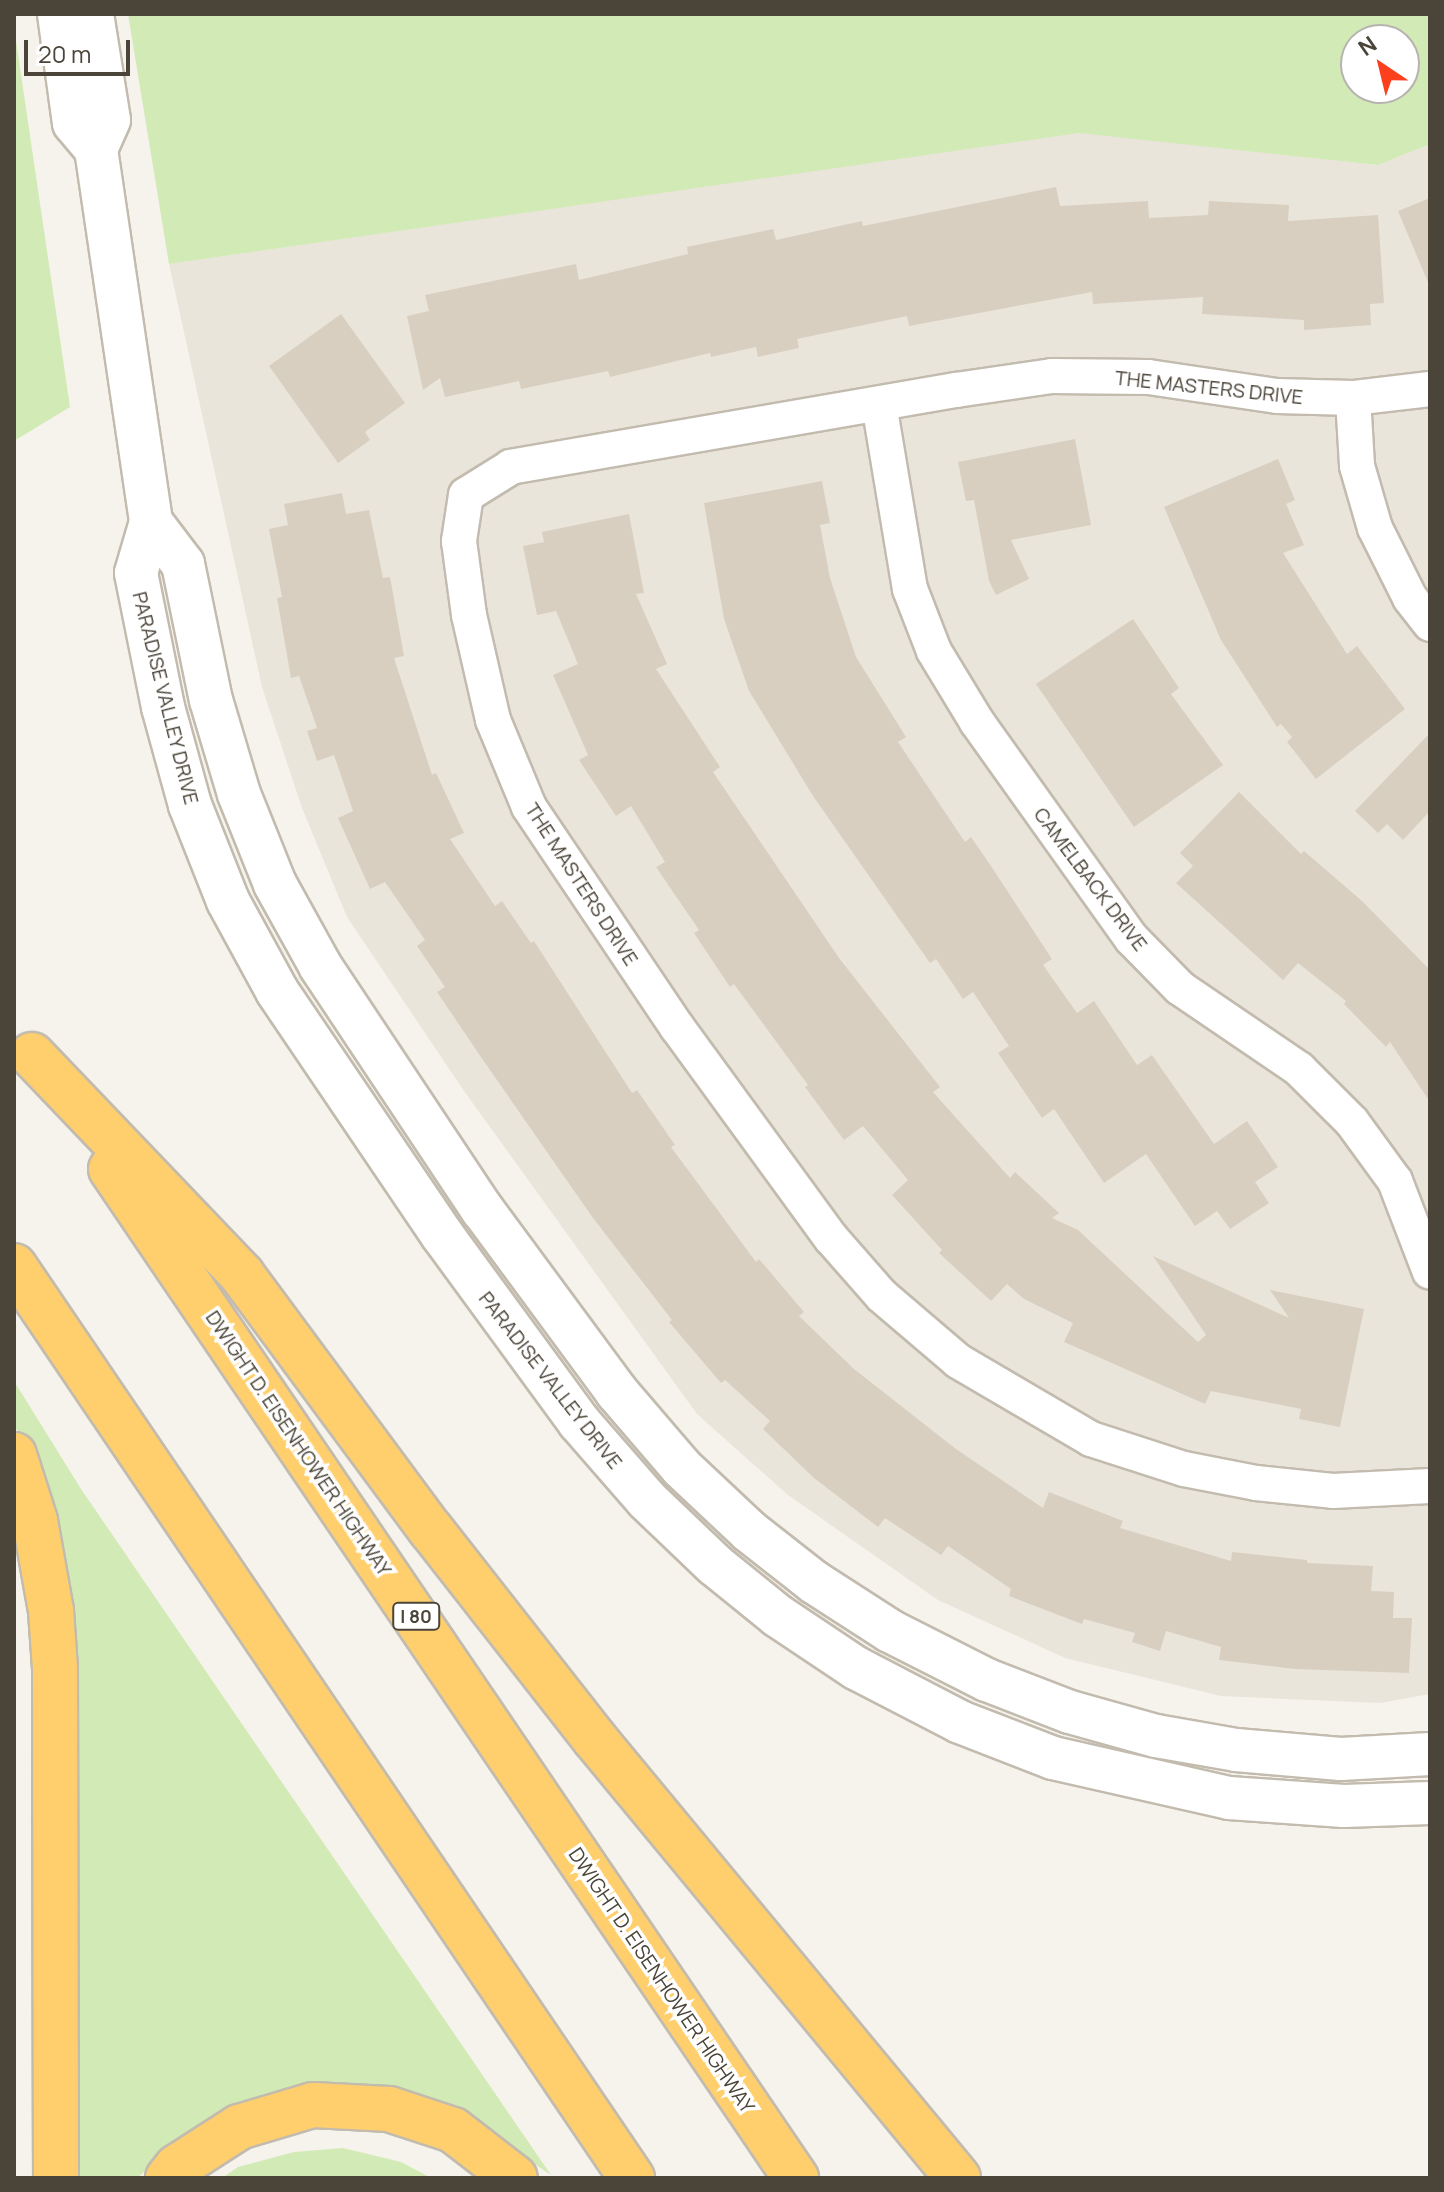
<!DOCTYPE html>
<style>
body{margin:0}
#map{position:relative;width:1444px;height:2192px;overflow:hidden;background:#f6f3ec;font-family:Manrope,sans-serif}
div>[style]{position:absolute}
.residential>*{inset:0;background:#eae5da}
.green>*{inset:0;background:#d2eab5}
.building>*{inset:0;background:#d8cfc1}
.roads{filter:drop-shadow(2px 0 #c2bbae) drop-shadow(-2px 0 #c2bbae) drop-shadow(0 2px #c2bbae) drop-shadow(0 -2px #c2bbae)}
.minor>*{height:34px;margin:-17px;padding:0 17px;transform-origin:17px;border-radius:17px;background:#fff}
.tertiary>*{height:42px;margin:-21px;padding:0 21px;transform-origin:21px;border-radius:21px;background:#fff}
.motorway>*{height:44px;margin:-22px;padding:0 22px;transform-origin:22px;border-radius:22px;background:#ffcf6e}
span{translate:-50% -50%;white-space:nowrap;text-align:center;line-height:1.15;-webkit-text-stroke:7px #fff;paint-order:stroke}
.shield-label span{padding:2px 6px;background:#fff;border:2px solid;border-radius:6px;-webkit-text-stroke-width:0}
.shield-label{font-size:18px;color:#4b4439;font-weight:700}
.street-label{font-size:20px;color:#4b4439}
.frame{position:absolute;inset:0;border:16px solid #4b4439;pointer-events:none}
.north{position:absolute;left:1340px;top:24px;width:80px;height:80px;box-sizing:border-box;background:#fff;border:2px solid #b7b4b0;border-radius:50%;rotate:325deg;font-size:22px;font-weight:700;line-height:32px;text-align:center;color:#4b4439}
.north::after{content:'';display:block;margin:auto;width:28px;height:36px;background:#fc3f1d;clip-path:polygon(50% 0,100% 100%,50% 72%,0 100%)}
.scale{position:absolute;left:24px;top:40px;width:106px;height:36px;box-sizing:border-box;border:4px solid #4b4439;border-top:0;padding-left:10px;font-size:24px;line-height:28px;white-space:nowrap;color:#4b4439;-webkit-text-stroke:6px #fff;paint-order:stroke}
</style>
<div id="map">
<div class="residential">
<div style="clip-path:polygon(1079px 132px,1378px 165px,1430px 144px,1430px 1694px,1380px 1703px,1221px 1696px,1065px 1658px,938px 1600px,788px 1495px,697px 1414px,464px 1091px,347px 917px,302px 808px,262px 687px,169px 264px)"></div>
</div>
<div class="green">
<div style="clip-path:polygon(evenodd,128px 14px,1430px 14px,1430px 144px,1378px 165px,1079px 133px,169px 264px,128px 14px,1356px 40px,1404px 40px,1404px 88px,1356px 88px,1356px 40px)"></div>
<div style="clip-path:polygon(14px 27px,70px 407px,14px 441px)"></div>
<div style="clip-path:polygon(14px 1381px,81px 1489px,551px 2175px,486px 2132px,437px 2107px,174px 2146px,137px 2178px,78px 2178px,24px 1446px,14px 1424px)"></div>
<div style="clip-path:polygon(343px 2148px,401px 2162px,431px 2178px,222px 2178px,238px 2167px,294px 2152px)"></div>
</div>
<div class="building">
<div style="clip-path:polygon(1056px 187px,1060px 206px,1148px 201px,1149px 218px,1208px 215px,1209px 201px,1289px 205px,1288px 221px,1378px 215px,1384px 303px,1370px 304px,1371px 325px,1304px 330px,1304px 320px,1202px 314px,1203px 297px,1093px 304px,1092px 292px,909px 326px,907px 316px,797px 339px,799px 348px,758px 357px,756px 347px,711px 357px,710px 353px,610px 377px,608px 371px,521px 389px,519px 381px,445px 397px,440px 378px,423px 390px,407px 316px,429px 311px,425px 295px,576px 264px,579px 280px,688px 254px,687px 247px,773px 229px,776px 240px,862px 221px,863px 226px)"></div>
<div style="clip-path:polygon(1430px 198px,1430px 287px,1398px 211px)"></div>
<div style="clip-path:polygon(341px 314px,405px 403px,365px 432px,370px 440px,338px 463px,269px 366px)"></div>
<div style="clip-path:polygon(1075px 439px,1091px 525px,1011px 540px,1029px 579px,996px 595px,989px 581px,974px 500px,966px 501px,958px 462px)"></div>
<div style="clip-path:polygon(1278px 459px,1295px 500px,1286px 504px,1304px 545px,1283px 553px,1347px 654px,1357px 646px,1405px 709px,1316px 779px,1287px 742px,1292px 737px,1281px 724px,1277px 727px,1221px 640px,1164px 507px)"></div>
<div style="clip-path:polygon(822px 481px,830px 523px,820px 525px,830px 578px,856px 657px,906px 737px,898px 742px,965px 842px,971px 837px,989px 863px,1052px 959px,1043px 965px,1077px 1013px,1094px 1001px,1137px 1065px,1152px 1055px,1214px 1144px,1247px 1121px,1278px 1167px,1255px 1182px,1269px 1203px,1230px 1229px,1217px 1211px,1195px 1226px,1146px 1154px,1104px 1183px,1054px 1109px,1042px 1118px,998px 1053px,1009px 1046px,973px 992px,963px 999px,936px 959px,930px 963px,813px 796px,749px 691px,724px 619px,704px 503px)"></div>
<div style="clip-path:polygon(342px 493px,346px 514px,369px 510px,383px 578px,390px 577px,404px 656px,394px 658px,432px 775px,436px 773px,464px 833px,450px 839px,495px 906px,502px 901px,531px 943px,534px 941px,632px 1093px,637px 1090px,675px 1145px,671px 1147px,756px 1262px,759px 1259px,804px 1312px,799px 1316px,854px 1369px,956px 1449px,1043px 1508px,1049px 1492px,1123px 1521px,1120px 1528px,1231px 1561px,1232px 1552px,1307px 1560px,1307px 1563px,1373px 1566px,1371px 1591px,1394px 1592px,1393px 1618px,1412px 1618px,1409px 1673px,1295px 1669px,1219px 1660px,1221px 1647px,1166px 1631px,1160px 1651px,1132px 1642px,1135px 1633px,1084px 1619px,1082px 1624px,1009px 1596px,1011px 1589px,948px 1546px,941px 1555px,885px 1518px,878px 1527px,814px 1478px,763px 1429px,770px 1421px,725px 1380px,721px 1383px,669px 1322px,672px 1320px,593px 1218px,483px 1060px,437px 992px,445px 987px,417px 946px,425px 940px,385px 882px,370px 889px,338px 818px,353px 811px,334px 755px,317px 761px,307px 731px,317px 728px,299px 676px,291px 678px,277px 598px,282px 597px,269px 529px,288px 525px,284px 504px)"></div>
<div style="clip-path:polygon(629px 514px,644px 593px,636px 594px,667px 664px,656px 669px,720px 767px,713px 772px,839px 958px,940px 1087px,933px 1092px,1010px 1178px,1015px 1172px,1059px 1213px,1052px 1218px,1078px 1230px,1198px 1342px,1206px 1335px,1153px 1256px,1289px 1318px,1270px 1290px,1364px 1309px,1340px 1427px,1299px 1419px,1301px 1409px,1211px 1391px,1205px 1404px,1064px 1342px,1073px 1323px,1024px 1299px,1007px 1284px,991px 1301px,939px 1253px,942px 1250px,892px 1195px,908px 1180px,863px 1126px,844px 1140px,805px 1087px,808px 1085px,734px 984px,730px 987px,694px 933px,699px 930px,656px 867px,665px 862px,631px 806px,616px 816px,579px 760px,588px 755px,553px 675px,578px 664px,556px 611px,537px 615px,523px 546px,544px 542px,542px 532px)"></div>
<div style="clip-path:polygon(1133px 619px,1179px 688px,1171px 694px,1223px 765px,1134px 827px,1036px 684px)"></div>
<div style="clip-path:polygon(1430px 733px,1430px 811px,1403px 840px,1387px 824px,1378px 833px,1355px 811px)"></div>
<div style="clip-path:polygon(1239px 792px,1301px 854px,1304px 851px,1362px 901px,1430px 970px,1430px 1102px,1390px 1042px,1386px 1047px,1344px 1004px,1346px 1001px,1298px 963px,1283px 980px,1176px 883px,1193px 866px,1180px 853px)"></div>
</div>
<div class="roads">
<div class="minor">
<div style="left:1430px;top:389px;width:78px;rotate:173.3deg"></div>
<div style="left:1353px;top:398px;width:76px;rotate:-178.5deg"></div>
<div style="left:1277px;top:396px;width:130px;rotate:-171.6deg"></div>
<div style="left:1148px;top:377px;width:96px;rotate:-179.4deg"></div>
<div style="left:1052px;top:376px;width:97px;rotate:171.7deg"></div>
<div style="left:956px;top:390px;width:452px;rotate:170.2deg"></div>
<div style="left:511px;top:467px;width:53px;rotate:148.1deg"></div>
<div style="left:466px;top:495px;width:47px;rotate:98.7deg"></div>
<div style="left:459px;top:541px;width:75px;rotate:82.3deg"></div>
<div style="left:469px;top:615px;width:108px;rotate:77.1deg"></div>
<div style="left:493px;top:720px;width:94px;rotate:67.5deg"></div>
<div style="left:529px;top:807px;width:265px;rotate:56.1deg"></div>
<div style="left:677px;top:1027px;width:261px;rotate:53.9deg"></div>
<div style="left:831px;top:1238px;width:77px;rotate:48.7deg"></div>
<div style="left:882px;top:1296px;width:100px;rotate:40.5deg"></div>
<div style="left:958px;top:1361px;width:154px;rotate:30.4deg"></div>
<div style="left:1091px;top:1439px;width:98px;rotate:17.9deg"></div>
<div style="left:1184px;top:1469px;width:73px;rotate:11deg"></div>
<div style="left:1256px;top:1483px;width:77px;rotate:5.9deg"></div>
<div style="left:1333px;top:1491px;width:97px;rotate:-3deg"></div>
<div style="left:1353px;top:398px;width:68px;rotate:86.6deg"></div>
<div style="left:1357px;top:466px;width:65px;rotate:73.8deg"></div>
<div style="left:1375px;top:528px;width:78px;rotate:63.4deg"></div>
<div style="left:1410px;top:598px;width:33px;rotate:52deg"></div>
<div style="left:879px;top:404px;width:188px;rotate:80.5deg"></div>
<div style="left:910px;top:589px;width:66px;rotate:68.8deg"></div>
<div style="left:934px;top:651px;width:83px;rotate:58.8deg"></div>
<div style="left:977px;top:722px;width:265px;rotate:54.5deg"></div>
<div style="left:1131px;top:938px;width:70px;rotate:45.6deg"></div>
<div style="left:1180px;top:988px;width:144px;rotate:34.2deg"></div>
<div style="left:1299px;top:1069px;width:75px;rotate:45deg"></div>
<div style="left:1352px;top:1122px;width:73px;rotate:53.9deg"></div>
<div style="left:1395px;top:1181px;width:97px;rotate:69deg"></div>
</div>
<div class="tertiary">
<div style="left:59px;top:14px;width:110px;rotate:82.2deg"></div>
<div style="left:74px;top:123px;width:34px;rotate:50deg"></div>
<div style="left:96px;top:149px;width:377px;rotate:81.6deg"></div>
<div style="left:151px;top:522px;width:53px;rotate:106.4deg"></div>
<div style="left:136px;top:573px;width:137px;rotate:78.6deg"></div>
<div style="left:163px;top:707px;width:102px;rotate:74.6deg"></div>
<div style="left:190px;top:805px;width:103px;rotate:68.4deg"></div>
<div style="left:228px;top:901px;width:102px;rotate:61.4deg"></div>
<div style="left:277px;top:991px;width:296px;rotate:55.9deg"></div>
<div style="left:443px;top:1236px;width:230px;rotate:53.8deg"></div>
<div style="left:579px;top:1422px;width:103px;rotate:48.9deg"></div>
<div style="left:647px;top:1500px;width:94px;rotate:43.7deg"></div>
<div style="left:715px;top:1565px;width:81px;rotate:39deg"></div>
<div style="left:778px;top:1616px;width:94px;rotate:33.7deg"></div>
<div style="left:856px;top:1668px;width:117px;rotate:27.4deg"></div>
<div style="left:960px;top:1722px;width:100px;rotate:21.2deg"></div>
<div style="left:1053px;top:1758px;width:180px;rotate:12.8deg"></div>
<div style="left:1229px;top:1798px;width:115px;rotate:4deg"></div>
<div style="left:1344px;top:1806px;width:86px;rotate:-2deg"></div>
<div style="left:92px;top:14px;width:107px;rotate:80.9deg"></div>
<div style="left:109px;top:120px;width:32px;rotate:114deg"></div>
<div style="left:151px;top:522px;width:53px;rotate:52.7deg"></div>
<div style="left:183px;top:564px;width:139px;rotate:78.4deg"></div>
<div style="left:211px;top:700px;width:98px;rotate:73.4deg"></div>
<div style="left:239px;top:794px;width:97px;rotate:68.2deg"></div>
<div style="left:275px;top:884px;width:95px;rotate:61deg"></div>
<div style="left:321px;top:967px;width:291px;rotate:56.4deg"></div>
<div style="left:482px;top:1209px;width:226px;rotate:53.6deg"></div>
<div style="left:616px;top:1391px;width:101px;rotate:49.4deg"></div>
<div style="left:682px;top:1468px;width:92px;rotate:43.2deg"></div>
<div style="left:749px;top:1531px;width:83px;rotate:38.1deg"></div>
<div style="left:814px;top:1582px;width:90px;rotate:32.8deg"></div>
<div style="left:890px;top:1631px;width:109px;rotate:26.8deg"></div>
<div style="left:987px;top:1680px;width:89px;rotate:21.1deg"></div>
<div style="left:1070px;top:1712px;width:89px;rotate:15.6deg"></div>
<div style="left:1156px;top:1736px;width:81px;rotate:9.9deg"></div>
<div style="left:1236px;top:1750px;width:105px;rotate:4.9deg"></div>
<div style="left:1341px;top:1759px;width:89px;rotate:-3.2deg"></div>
</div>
<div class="motorway">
<div style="left:32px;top:1055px;width:304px;rotate:46.3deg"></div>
<div style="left:242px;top:1275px;width:317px;rotate:53.5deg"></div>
<div style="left:431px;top:1530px;width:264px;rotate:51.9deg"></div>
<div style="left:594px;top:1738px;width:571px;rotate:50.4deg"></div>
<div style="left:111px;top:1169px;width:1220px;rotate:55.83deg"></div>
<div style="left:14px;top:1266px;width:1102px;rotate:55.88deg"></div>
<div style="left:14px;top:1455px;width:69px;rotate:72.3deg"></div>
<div style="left:35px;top:1521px;width:91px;rotate:79.9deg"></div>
<div style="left:51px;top:1611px;width:57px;rotate:86deg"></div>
<div style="left:55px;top:1668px;width:510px;rotate:89.89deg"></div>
<div style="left:168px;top:2178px;width:14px;rotate:-51deg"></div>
<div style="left:177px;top:2167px;width:74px;rotate:-32.8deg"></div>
<div style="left:239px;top:2127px;width:77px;rotate:-16.6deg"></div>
<div style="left:313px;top:2105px;width:76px;rotate:3deg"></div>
<div style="left:389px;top:2109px;width:67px;rotate:18.2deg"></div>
<div style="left:453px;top:2130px;width:78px;rotate:37.7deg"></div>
</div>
</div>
<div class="shield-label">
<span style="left:416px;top:1616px">I 80</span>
</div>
<div class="street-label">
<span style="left:1209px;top:387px;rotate:6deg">THE MASTERS DRIVE</span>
<span style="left:166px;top:698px;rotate:76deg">PARADISE VALLEY DRIVE</span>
<span style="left:1091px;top:879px;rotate:53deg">CAMELBACK DRIVE</span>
<span style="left:582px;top:884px;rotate:57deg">THE MASTERS DRIVE</span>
<span style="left:551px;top:1380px;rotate:52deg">PARADISE VALLEY DRIVE</span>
<span style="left:299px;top:1443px;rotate:56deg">DWIGHT D. EISENHOWER HIGHWAY</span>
<span style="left:662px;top:1980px;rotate:56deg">DWIGHT D. EISENHOWER HIGHWAY</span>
</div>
<div class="frame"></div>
<div class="north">N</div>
<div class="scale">20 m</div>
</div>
